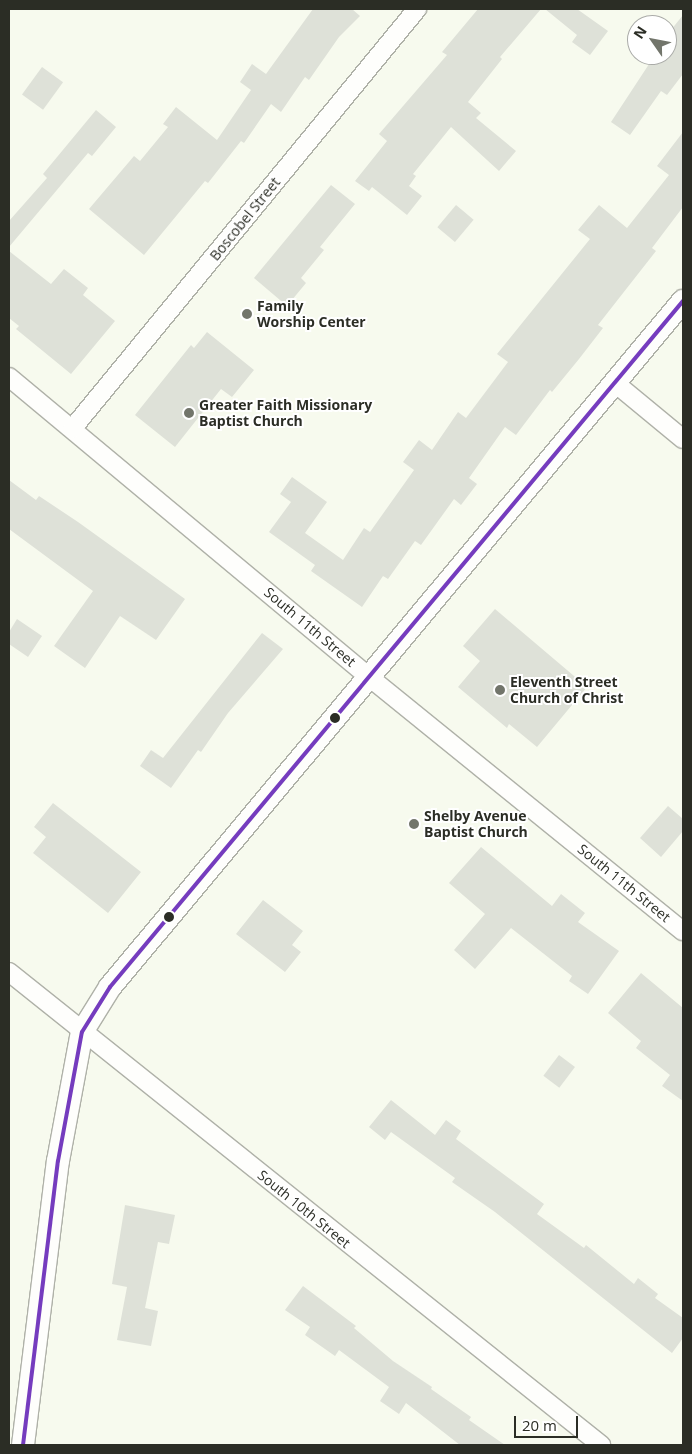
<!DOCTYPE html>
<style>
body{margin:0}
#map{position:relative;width:692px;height:1454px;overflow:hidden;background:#f7faee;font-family:"Open Sans",sans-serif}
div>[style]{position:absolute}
.building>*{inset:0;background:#dee1d8;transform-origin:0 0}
.roads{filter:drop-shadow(1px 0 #afb1a8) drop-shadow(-1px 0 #afb1a8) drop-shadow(0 1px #afb1a8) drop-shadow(0 -1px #afb1a8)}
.minor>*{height:18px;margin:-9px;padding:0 9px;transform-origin:9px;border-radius:9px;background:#fefefc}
.tertiary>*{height:22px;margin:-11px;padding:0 11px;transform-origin:11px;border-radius:11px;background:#fefefc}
.bus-1>*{height:4px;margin:-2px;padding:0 2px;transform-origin:2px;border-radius:2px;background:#753cbe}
.dots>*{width:14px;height:14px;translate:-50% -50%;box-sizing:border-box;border:2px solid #fff;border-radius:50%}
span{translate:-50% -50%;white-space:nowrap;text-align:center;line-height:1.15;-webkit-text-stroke:4px #fff;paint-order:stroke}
.street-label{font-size:14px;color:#2b2d25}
.poi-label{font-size:14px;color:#2b2d25;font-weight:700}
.left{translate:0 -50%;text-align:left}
.frame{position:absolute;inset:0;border:10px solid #2b2d25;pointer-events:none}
.north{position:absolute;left:627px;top:15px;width:50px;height:50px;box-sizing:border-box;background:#fff;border:1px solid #aaaba8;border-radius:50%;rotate:303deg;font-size:14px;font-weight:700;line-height:20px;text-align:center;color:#2b2d25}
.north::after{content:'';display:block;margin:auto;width:18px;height:22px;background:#72756b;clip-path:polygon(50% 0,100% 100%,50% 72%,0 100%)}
.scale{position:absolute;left:514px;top:1416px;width:64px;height:22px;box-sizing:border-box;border:2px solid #2b2d25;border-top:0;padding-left:6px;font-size:15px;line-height:18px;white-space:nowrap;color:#2b2d25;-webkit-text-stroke:4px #fff;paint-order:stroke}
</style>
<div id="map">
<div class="building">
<div style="clip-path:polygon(313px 9px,352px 9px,360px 16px,339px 37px,309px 80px,305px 77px,281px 112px,271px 104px,244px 143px,241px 141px,208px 183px,205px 181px,144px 255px,89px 209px,134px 156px,140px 161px,168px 127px,163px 124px,176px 107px,217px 140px,251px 90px,240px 82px,252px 64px,266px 74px)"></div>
<div style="clip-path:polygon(478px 9px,541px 9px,500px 57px,502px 59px,468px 102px,481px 113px,476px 118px,516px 151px,499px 171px,451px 127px,413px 174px,416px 176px,409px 186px,422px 196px,407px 215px,372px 187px,369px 191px,355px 181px,387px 141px,379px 134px,447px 55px,442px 52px)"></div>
<div style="clip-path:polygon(545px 9px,577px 9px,608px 31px,590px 55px,572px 42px,577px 35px)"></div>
<div style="clip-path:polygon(683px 15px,683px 74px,667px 95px,661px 91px,630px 135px,611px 122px,655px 55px,667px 55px,667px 35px)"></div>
<div style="left:42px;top:67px;width:26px;height:34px;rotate:36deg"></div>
<div style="clip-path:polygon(96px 110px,116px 127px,92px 156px,88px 153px,9px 247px,9px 221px,47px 178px,43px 174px)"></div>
<div style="clip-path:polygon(683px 132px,683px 207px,652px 248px,656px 251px,598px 325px,603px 328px,579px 359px,552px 392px,550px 390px,516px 435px,505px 427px,469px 478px,477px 484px,461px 505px,454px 499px,421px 545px,415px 541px,388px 579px,383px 576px,362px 607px,311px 571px,315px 565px,269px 532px,291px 502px,280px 494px,292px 477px,327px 502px,305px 533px,343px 560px,364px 528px,370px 532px,414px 470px,403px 462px,419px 440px,432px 450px,458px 412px,466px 418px,508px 362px,497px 354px,590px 239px,578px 230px,599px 205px,627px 228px,669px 175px,657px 166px)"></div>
<div style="clip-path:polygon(331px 185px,355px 204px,320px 247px,324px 250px,301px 278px,306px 283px,287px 306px,254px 278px)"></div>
<div style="left:456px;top:205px;width:23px;height:29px;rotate:40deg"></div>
<div style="clip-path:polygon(9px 251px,51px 284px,64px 269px,88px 288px,83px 295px,115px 321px,71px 374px,16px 329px,19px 326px,9px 318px)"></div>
<div style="clip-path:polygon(207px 332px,254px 370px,232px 397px,221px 389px,175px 447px,135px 415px,191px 345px,194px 348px)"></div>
<div style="clip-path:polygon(9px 480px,36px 500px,39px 496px,78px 522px,185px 599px,156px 640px,120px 616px,85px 668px,54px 646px,93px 591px,9px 529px)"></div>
<div style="clip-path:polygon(495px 609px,587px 687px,537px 747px,509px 724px,507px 728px,458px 687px,480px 661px,463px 646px)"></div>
<div style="clip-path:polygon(17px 619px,42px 636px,28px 657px,9px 644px,9px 632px)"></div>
<div style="clip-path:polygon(262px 633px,283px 649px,228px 713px,201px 752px,198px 750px,171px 788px,140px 766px,151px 750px,163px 758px)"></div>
<div style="clip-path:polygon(53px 803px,141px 872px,108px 913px,33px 853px,46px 837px,34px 827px)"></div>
<div style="clip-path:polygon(668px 806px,683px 819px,683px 831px,661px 857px,640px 838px)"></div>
<div style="clip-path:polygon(481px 847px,552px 906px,561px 894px,585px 913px,578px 922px,619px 951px,588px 994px,569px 981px,572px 976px,511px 928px,475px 969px,454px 950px,485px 914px,449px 883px)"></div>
<div style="clip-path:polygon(263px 900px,303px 931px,292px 945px,301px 952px,285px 972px,236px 934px)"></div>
<div style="clip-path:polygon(641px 973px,683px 1008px,683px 1101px,662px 1086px,670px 1075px,636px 1048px,641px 1041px,608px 1013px)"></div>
<div style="left:559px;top:1055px;width:20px;height:26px;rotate:37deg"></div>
<div style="clip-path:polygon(391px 1100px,435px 1135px,446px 1120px,461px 1131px,456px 1139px,544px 1204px,537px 1214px,584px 1248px,586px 1245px,634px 1284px,638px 1278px,658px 1294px,655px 1298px,683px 1318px,683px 1338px,672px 1353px,495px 1212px,452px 1182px,455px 1178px,391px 1132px,385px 1140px,369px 1127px)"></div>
<div style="clip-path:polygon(125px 1205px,175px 1215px,169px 1244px,158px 1242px,145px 1308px,158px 1311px,151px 1346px,117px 1340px,127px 1287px,112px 1284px)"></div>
<div style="clip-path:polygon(303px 1286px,356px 1326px,354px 1328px,393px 1361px,432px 1387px,431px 1389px,471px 1417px,469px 1420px,505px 1445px,460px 1445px,406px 1403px,399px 1414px,380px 1401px,389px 1387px,339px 1350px,335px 1356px,305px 1335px,310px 1327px,285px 1310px)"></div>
</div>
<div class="roads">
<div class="minor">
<div style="left:9px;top:377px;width:469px;rotate:39.8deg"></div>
<div style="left:369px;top:677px;width:404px;rotate:39deg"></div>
<div style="left:615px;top:383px;width:88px;rotate:39.5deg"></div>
<div style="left:72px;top:429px;width:544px;rotate:-50.6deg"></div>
<div style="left:9px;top:972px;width:758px;rotate:38.62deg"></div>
</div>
<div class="tertiary">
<div style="left:23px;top:1445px;width:286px;rotate:-83deg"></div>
<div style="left:58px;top:1161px;width:131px;rotate:-79.5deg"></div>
<div style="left:82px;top:1032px;width:53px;rotate:-58.1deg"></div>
<div style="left:110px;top:987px;width:894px;rotate:-50.13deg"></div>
</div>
</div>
<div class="bus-1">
<div style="left:23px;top:1445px;width:286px;rotate:-83deg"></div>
<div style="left:58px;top:1161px;width:131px;rotate:-79.5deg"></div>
<div style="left:82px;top:1032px;width:53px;rotate:-58.1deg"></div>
<div style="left:110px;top:987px;width:894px;rotate:-50.13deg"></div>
</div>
<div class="dots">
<div style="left:247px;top:314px;background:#72756b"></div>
<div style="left:189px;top:413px;background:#72756b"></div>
<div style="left:500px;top:690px;background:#72756b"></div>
<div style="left:335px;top:718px;background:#2b2d25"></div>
<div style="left:414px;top:824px;background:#72756b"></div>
<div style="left:169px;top:917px;background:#2b2d25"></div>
</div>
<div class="street-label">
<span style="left:245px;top:219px;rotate:-51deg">Boscobel Street</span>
<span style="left:310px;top:627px;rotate:40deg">South 11th Street</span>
<span style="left:624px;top:883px;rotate:39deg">South 11th Street</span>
<span style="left:304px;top:1209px;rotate:39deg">South 10th Street</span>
</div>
<div class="poi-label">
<span class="left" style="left:257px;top:314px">Family<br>Worship Center</span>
<span class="left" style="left:199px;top:413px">Greater Faith Missionary<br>Baptist Church</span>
<span class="left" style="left:510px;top:690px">Eleventh Street<br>Church of Christ</span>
<span class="left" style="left:424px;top:824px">Shelby Avenue<br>Baptist Church</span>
</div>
<div class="frame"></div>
<div class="north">N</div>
<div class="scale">20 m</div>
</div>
